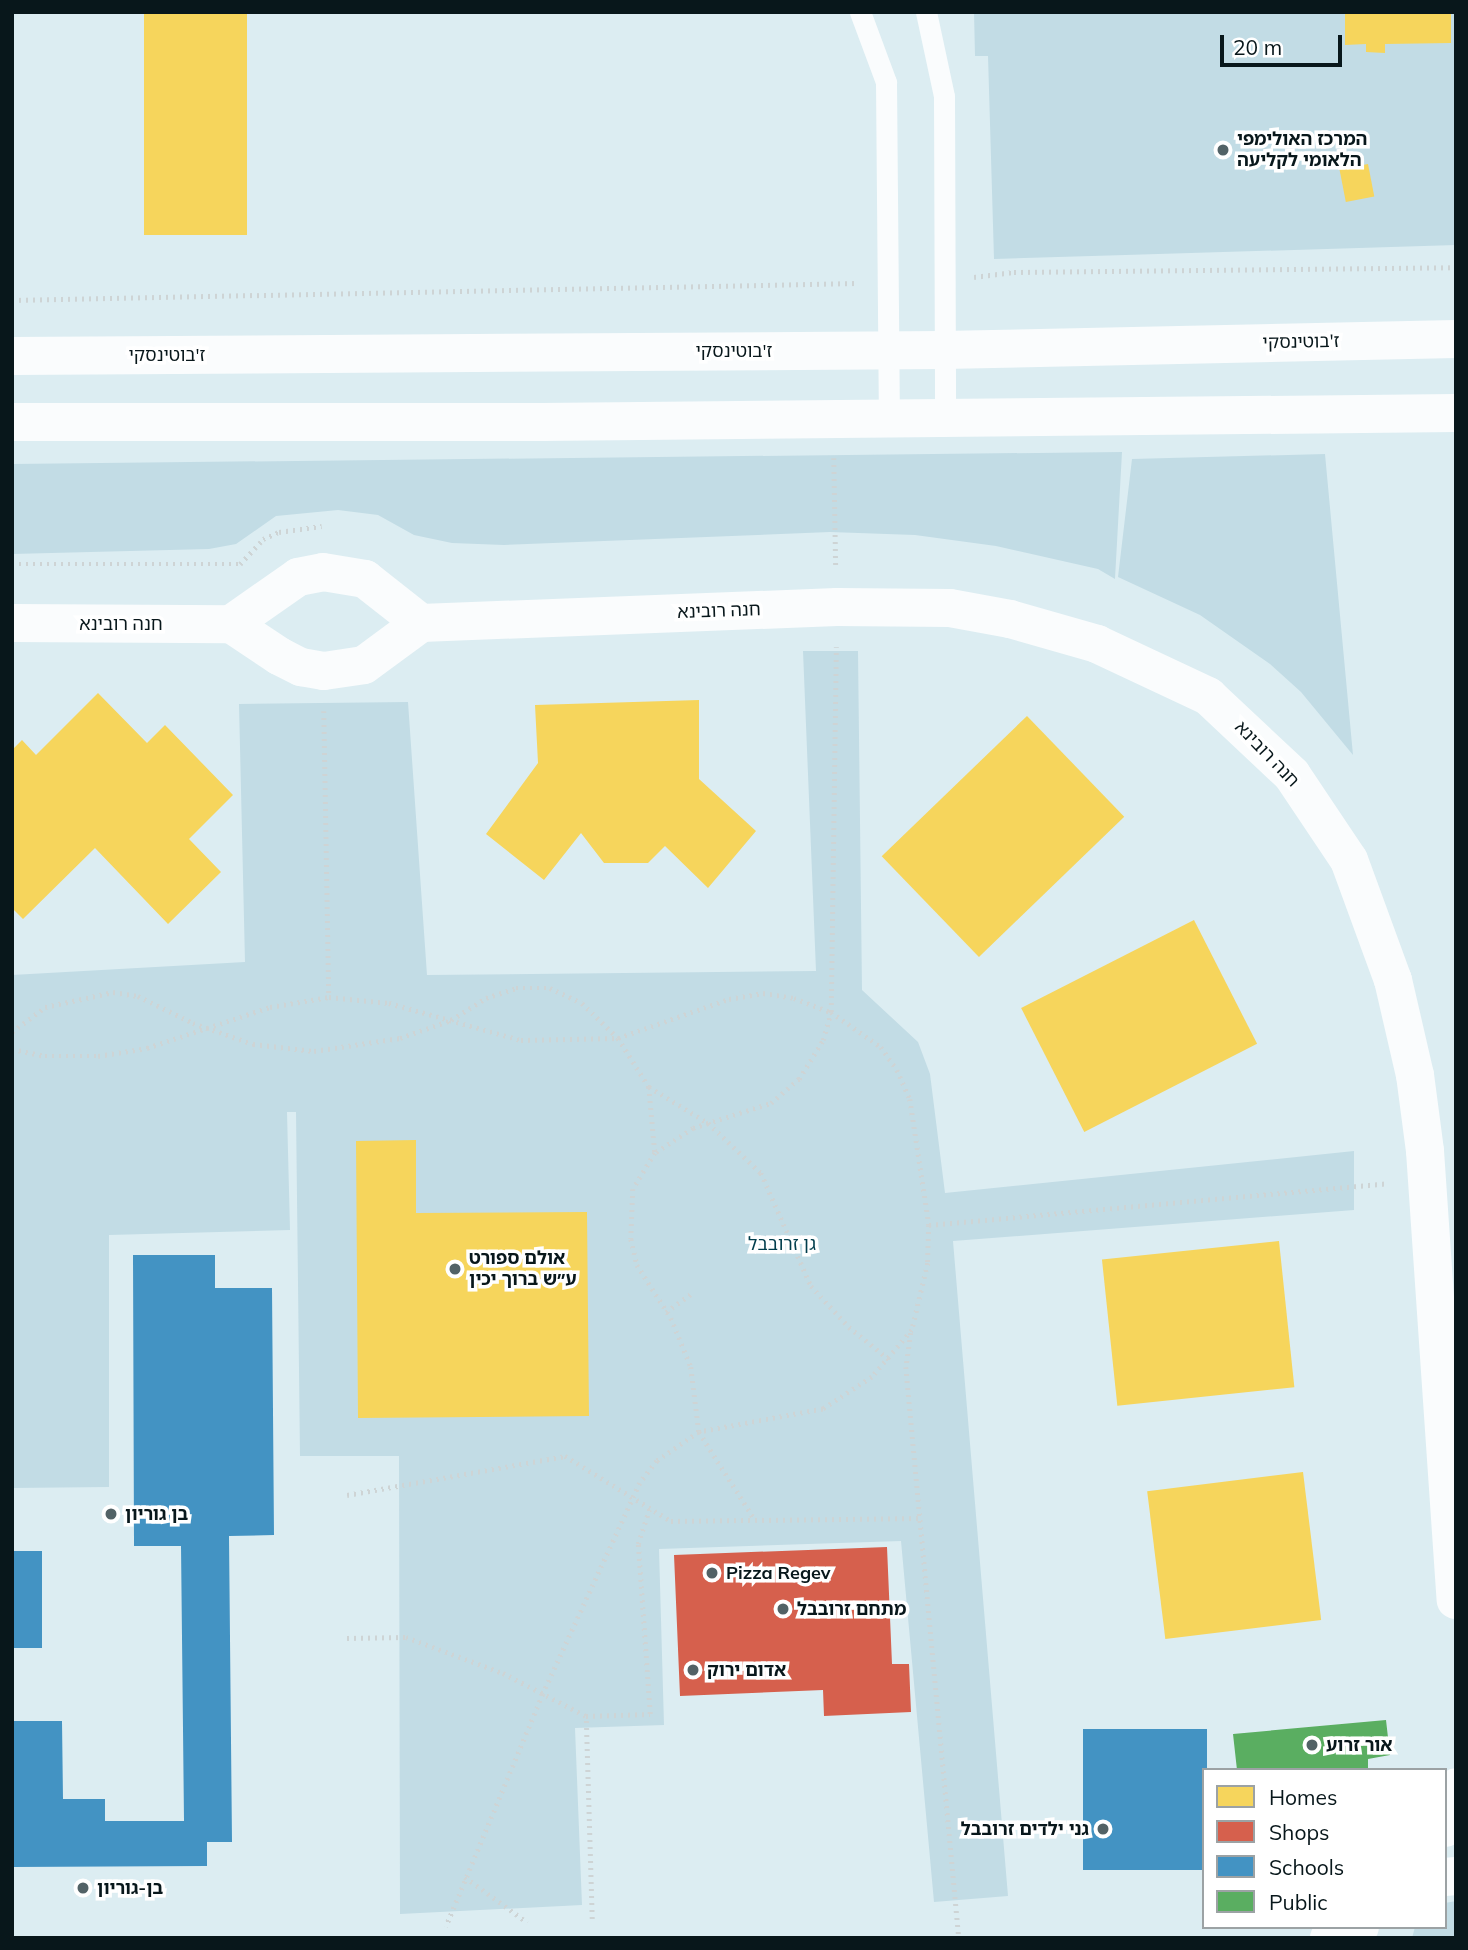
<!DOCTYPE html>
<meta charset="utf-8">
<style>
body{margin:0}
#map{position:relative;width:1468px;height:1950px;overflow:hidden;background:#dcedf2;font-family:Mulish,"Noto Sans Hebrew",sans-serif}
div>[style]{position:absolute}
.green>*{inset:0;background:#c2dce5}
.homes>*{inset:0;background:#f6d55c;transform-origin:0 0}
.shops>*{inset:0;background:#d6604d}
.schools>*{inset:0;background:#4393c3;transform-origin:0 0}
.public>*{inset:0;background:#5aae61}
.path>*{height:4.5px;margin-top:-2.25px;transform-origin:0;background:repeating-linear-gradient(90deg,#ced4d5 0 2px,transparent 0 7px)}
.service>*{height:21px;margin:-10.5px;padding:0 10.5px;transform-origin:10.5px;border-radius:10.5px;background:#fafcfd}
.minor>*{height:38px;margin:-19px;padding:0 19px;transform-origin:19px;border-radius:19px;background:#fafcfd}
.secondary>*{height:38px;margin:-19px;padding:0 19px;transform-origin:19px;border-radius:19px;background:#fafcfd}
.dots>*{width:19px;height:19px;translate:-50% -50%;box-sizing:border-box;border:4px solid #fff;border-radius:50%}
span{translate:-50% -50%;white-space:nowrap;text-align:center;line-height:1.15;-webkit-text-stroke:7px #fff;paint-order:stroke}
.poi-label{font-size:18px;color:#08171b;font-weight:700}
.left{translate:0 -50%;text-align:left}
.right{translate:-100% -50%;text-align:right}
.street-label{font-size:18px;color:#08171b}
.park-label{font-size:18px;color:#003d4c}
.frame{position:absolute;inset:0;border:14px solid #08171b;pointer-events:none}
.legend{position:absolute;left:1202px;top:1768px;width:245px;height:161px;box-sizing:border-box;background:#fff;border:2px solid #9ca2a4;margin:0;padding:9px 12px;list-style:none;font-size:21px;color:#08171b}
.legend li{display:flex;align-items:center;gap:14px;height:35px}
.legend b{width:35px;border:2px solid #9ca2a4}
.scale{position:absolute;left:1220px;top:35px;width:122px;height:32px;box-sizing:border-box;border:4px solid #08171b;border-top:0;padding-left:9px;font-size:21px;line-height:24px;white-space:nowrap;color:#08171b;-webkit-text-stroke:5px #fff;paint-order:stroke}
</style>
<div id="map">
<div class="green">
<div style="clip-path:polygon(974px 12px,1456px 12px,1456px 245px,994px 259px,988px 56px,975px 56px)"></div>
<div style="clip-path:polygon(1122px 452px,1115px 579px,1098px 569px,996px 546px,915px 535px,830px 532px,504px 545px,452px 543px,414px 535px,378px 515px,338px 510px,276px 516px,236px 544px,209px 549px,12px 554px,12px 464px)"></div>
<div style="clip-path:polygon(1325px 454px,1353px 755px,1301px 692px,1270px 664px,1200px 615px,1118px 577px,1132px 459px)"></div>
<div style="clip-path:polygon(803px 651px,858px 651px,862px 990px,918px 1042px,930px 1074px,945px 1193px,1354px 1151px,1354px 1210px,953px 1241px,1008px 1896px,934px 1902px,901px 1541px,659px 1549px,664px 1725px,575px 1728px,582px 1905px,400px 1914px,399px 1456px,300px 1456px,296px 1112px,287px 1112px,290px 1230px,109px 1235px,109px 1487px,12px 1488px,12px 975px,245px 962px,239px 704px,408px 702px,427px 975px,816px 971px)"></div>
<div style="clip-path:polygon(1456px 1901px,1456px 1938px,1412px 1938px,1415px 1927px,1445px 1927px,1445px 1903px)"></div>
</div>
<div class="homes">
<div style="left:144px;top:12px;width:103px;height:223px"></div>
<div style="clip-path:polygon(1345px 12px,1451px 12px,1451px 43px,1385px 44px,1385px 53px,1366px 52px,1366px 44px,1345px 45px)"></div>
<div style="left:1368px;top:164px;width:33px;height:29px;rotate:79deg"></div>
<div style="clip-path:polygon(98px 693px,147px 743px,165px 725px,233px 795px,189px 839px,221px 872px,168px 924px,95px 848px,23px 919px,12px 908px,12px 750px,22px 740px,36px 755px)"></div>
<div style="clip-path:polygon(699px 700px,699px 779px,756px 831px,708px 888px,665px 846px,648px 863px,604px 863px,581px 833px,544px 880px,486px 834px,538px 763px,535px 705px)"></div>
<div style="left:1027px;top:716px;width:140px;height:202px;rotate:46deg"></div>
<div style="left:1194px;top:920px;width:139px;height:194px;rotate:63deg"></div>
<div style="clip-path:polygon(416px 1140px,416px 1213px,587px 1212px,589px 1416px,358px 1418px,356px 1141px)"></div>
<div style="left:1279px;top:1241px;width:147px;height:178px;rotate:84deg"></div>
<div style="left:1303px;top:1472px;width:149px;height:157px;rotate:83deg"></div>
</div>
<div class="shops">
<div style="clip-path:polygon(887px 1547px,892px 1664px,909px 1664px,911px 1712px,824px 1716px,823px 1690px,680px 1696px,674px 1555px)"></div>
</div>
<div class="schools">
<div style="clip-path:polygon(133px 1255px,215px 1255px,215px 1288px,272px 1288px,274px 1535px,229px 1536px,232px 1842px,207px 1842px,207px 1866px,12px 1867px,12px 1721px,62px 1721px,63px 1799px,105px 1799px,105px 1821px,184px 1821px,181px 1546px,134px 1546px)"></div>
<div style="left:12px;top:1551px;width:30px;height:97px"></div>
<div style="left:1083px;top:1729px;width:124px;height:141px"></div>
</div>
<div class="public">
<div style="clip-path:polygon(1386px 1720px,1390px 1755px,1368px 1759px,1368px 1770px,1237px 1770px,1233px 1734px)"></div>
</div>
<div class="path">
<div style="left:974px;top:277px;width:40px;rotate:-7.1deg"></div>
<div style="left:1014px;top:272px;width:442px;rotate:-0.6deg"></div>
<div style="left:12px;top:300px;width:845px;rotate:-1.15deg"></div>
<div style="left:834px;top:458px;width:111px;rotate:89deg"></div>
<div style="left:12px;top:564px;width:228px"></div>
<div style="left:240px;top:564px;width:34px;rotate:-47deg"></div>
<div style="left:263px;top:539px;width:17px;rotate:-24deg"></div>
<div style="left:279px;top:532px;width:43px;rotate:-7.9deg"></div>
<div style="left:324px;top:711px;width:286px;rotate:89deg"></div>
<div style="left:12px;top:1032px;width:41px;rotate:-37.1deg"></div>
<div style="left:45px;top:1007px;width:70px;rotate:-12.4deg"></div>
<div style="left:113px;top:992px;width:25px;rotate:9deg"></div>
<div style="left:138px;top:996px;width:61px;rotate:26.1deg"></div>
<div style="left:193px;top:1023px;width:64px;rotate:19.3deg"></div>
<div style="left:253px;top:1044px;width:61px;rotate:6.5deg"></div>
<div style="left:314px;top:1051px;width:87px;rotate:-8.6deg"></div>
<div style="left:400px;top:1038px;width:54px;rotate:-19.4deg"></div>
<div style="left:451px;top:1020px;width:41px;rotate:-32.2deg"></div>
<div style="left:486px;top:998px;width:32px;rotate:-18deg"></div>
<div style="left:516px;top:988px;width:34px"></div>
<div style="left:550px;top:988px;width:35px;rotate:25deg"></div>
<div style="left:582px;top:1003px;width:50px;rotate:44.2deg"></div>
<div style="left:618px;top:1038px;width:58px;rotate:57.7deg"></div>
<div style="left:649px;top:1087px;width:66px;rotate:84.8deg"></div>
<div style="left:655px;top:1153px;width:42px;rotate:121.4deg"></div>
<div style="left:633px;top:1189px;width:50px;rotate:92.3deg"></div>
<div style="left:631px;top:1239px;width:27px;rotate:77deg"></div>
<div style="left:637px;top:1265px;width:63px;rotate:57.3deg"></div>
<div style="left:671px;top:1318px;width:53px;rotate:67.8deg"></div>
<div style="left:691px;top:1367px;width:65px;rotate:83deg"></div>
<div style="left:699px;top:1432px;width:104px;rotate:57.5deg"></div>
<div style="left:12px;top:1049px;width:34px;rotate:12deg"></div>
<div style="left:45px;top:1056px;width:53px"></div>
<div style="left:98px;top:1056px;width:50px;rotate:-9.3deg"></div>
<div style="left:147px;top:1048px;width:130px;rotate:-18.4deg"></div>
<div style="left:270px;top:1007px;width:60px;rotate:-9.6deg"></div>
<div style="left:329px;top:997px;width:60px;rotate:5.7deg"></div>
<div style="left:389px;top:1003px;width:137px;rotate:15.7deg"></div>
<div style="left:521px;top:1040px;width:97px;rotate:-1.2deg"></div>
<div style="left:618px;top:1038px;width:118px;rotate:-19.4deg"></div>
<div style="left:729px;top:999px;width:35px;rotate:-10deg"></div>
<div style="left:763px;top:993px;width:31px;rotate:9deg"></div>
<div style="left:794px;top:998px;width:40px;rotate:21deg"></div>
<div style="left:831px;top:1012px;width:61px;rotate:35deg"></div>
<div style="left:881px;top:1047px;width:28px;rotate:55deg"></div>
<div style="left:897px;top:1070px;width:32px;rotate:66deg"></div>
<div style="left:910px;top:1099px;width:127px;rotate:81.4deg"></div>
<div style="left:929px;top:1225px;width:38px;rotate:92deg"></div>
<div style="left:928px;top:1263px;width:69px;rotate:103.4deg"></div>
<div style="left:912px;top:1330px;width:62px;rotate:130.4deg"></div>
<div style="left:872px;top:1377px;width:59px;rotate:146.9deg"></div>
<div style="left:823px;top:1409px;width:126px;rotate:169.5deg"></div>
<div style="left:699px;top:1432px;width:51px;rotate:145.4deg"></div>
<div style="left:657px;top:1461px;width:28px;rotate:128deg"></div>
<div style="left:640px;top:1483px;width:232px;rotate:114.7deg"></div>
<div style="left:543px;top:1694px;width:252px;rotate:112.6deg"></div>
<div style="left:649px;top:1087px;width:69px;rotate:31.4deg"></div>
<div style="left:708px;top:1123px;width:73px;rotate:43.3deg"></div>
<div style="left:761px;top:1173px;width:124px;rotate:66.1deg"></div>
<div style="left:811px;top:1286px;width:56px;rotate:47.2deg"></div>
<div style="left:849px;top:1327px;width:53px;rotate:38.8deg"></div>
<div style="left:656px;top:1152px;width:44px;rotate:-33deg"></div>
<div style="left:693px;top:1128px;width:82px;rotate:-17.8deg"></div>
<div style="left:771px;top:1103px;width:37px;rotate:-41deg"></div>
<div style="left:799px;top:1079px;width:46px;rotate:-58.4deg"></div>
<div style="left:823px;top:1040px;width:29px;rotate:-74deg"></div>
<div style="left:831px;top:1012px;width:365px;rotate:-89.2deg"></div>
<div style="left:929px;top:1225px;width:461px;rotate:-5.2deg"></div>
<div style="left:666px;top:1312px;width:32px;rotate:-36deg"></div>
<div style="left:911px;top:1333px;width:34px;rotate:98deg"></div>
<div style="left:906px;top:1367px;width:573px;rotate:84.7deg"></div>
<div style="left:347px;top:1495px;width:221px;rotate:-10.1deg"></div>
<div style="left:565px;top:1456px;width:124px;rotate:31.5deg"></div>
<div style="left:671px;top:1521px;width:252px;rotate:-0.7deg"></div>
<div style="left:347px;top:1638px;width:59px;rotate:-1deg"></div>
<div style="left:406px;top:1637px;width:103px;rotate:20.4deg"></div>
<div style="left:503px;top:1673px;width:93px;rotate:27.4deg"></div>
<div style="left:465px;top:1877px;width:77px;rotate:36deg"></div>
<div style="left:592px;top:1919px;width:203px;rotate:-91.7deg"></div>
<div style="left:586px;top:1716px;width:64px;rotate:-1.8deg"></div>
<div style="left:650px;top:1714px;width:170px;rotate:-94deg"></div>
<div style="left:638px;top:1544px;width:36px;rotate:-72deg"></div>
</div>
<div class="service">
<div style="left:860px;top:12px;width:75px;rotate:69.6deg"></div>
<div style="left:886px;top:82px;width:336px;rotate:89.5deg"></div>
<div style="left:926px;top:12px;width:86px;rotate:77.9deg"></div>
<div style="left:944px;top:96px;width:321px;rotate:89.8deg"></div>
</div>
<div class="minor">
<div style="left:12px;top:623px;width:219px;rotate:0.3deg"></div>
<div style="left:231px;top:624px;width:58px;rotate:33.7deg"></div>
<div style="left:279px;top:656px;width:25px;rotate:27deg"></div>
<div style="left:301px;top:667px;width:23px;rotate:10deg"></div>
<div style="left:324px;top:671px;width:40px;rotate:-8.5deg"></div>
<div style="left:364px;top:665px;width:71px;rotate:-36.4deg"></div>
<div style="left:421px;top:623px;width:416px;rotate:-2.2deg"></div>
<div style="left:837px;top:607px;width:113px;rotate:0.5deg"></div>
<div style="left:950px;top:608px;width:61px;rotate:10.4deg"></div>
<div style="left:1010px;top:619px;width:91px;rotate:16deg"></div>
<div style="left:1097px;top:644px;width:123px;rotate:25.1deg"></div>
<div style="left:1208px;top:696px;width:115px;rotate:43.2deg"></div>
<div style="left:1292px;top:775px;width:102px;rotate:56.2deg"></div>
<div style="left:1349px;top:860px;width:128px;rotate:69.9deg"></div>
<div style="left:1393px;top:980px;width:98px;rotate:77deg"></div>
<div style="left:1415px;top:1075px;width:77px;rotate:82.5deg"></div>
<div style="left:1425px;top:1151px;width:450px;rotate:86.1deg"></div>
<div style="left:231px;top:624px;width:82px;rotate:-35deg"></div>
<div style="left:298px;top:577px;width:25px;rotate:-11deg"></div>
<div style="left:323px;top:572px;width:43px;rotate:9.5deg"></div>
<div style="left:365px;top:579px;width:71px;rotate:38.2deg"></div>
<div style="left:1445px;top:1828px;width:42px;rotate:-75deg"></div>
<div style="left:1445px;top:1877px;width:11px;rotate:-5deg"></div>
<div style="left:1329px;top:1938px;width:33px;rotate:-20deg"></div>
</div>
<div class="secondary">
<div style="left:12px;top:356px;width:931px;rotate:-0.37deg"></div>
<div style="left:943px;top:350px;width:513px;rotate:-1.23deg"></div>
<div style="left:12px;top:422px;width:530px"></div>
<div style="left:542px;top:422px;width:914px;rotate:-0.56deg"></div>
</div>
<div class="dots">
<div style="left:1223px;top:150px;background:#526266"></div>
<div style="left:455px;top:1269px;background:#526266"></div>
<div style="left:111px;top:1514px;background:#526266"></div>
<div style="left:712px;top:1573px;background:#526266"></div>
<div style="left:783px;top:1609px;background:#526266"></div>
<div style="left:693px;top:1670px;background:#526266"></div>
<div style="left:1312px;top:1745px;background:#526266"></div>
<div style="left:1103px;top:1829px;background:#526266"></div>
<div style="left:83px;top:1888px;background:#526266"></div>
</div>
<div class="poi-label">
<span class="left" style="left:1237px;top:150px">המרכז האולימפי<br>הלאומי לקליעה</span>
<span class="left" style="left:469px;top:1269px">אולם ספורט<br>ע״ש ברוך יכין</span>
<span class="left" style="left:125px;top:1514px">בן גוריון</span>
<span class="left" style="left:726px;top:1573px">Pizza Regev</span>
<span class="left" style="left:797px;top:1609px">מתחם זרובבל</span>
<span class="left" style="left:707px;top:1670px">אדום ירוק</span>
<span class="left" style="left:1326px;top:1745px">אור זרוע</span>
<span class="right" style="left:1089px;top:1829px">גני ילדים זרובבל</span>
<span class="left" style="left:97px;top:1888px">בן-גוריון</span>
</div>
<div class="street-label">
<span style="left:1301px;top:342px;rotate:-1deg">ז'בוטינסקי</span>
<span style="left:734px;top:351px">ז'בוטינסקי</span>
<span style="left:167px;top:355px">ז'בוטינסקי</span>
<span style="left:719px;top:611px;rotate:-2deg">חנה רובינא</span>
<span style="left:121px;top:624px">חנה רובינא</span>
<span style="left:1267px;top:754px;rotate:46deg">חנה רובינא</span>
</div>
<div class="park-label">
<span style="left:782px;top:1244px">גן זרובבל</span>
</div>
<div class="frame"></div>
<ul class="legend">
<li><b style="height:19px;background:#f6d55c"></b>Homes</li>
<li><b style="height:19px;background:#d6604d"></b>Shops</li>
<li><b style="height:19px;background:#4393c3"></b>Schools</li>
<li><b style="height:19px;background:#5aae61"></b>Public</li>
</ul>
<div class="scale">20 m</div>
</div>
